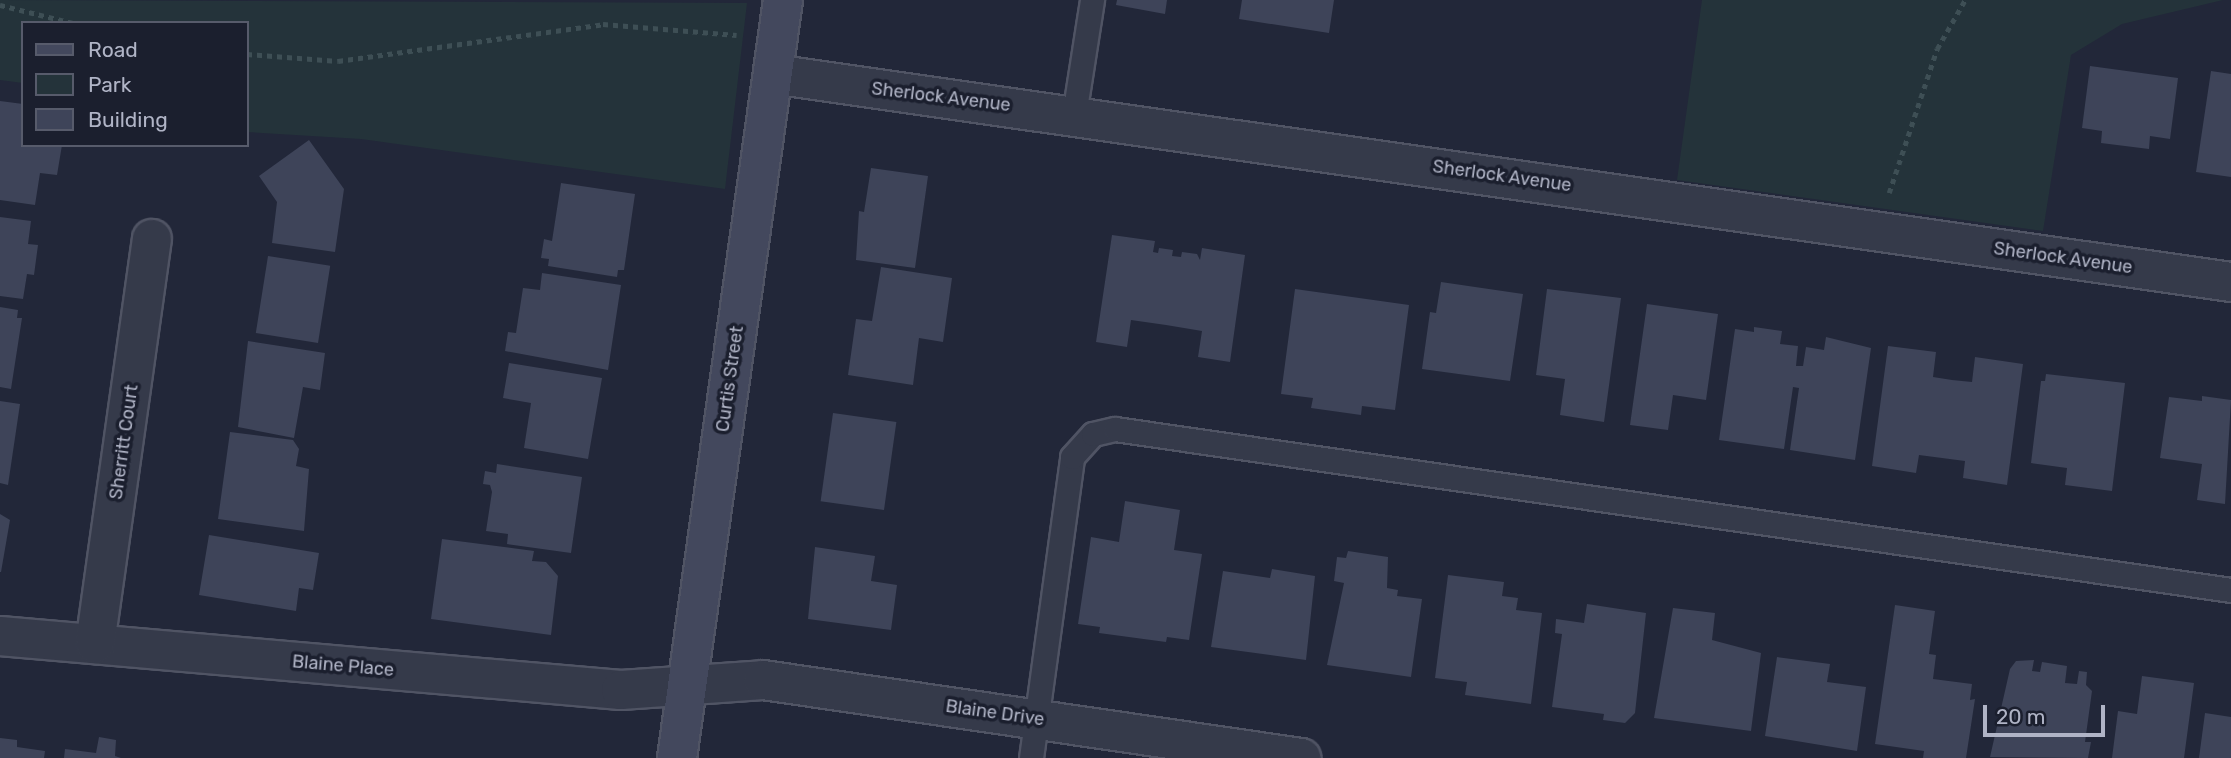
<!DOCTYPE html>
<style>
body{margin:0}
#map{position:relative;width:2231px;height:758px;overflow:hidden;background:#222739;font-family:Rubik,sans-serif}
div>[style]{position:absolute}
.green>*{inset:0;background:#24333a}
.building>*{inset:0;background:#3e4459;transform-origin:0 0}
.path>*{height:4.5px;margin-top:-2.25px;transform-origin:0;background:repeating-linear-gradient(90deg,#3e4f55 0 5px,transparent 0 10px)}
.roads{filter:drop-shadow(2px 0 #505464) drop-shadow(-2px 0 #505464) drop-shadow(0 2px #505464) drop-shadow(0 -2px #505464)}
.lane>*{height:23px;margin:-11.5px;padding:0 11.5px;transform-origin:11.5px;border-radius:11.5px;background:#353a4a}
.street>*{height:38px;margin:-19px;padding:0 19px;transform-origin:19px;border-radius:19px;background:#353a4a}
.secondary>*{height:38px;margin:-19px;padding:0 19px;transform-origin:19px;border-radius:19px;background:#43485d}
span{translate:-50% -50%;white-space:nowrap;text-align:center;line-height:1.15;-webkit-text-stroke:7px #1b1f2e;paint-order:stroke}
.street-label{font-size:18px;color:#b0b4c6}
.legend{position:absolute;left:21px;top:21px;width:228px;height:126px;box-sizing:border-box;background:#1b1f2e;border:2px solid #575b6b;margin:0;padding:9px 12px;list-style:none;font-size:21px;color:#b0b4c6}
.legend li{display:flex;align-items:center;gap:14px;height:35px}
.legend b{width:35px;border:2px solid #575b6b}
.scale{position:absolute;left:1983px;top:705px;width:122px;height:32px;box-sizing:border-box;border:4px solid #b0b4c6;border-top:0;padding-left:9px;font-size:21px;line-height:24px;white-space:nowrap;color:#b0b4c6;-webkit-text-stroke:5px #1b1f2e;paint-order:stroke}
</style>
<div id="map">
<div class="green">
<div style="clip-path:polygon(0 0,747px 3px,725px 189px,361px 139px,247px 132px,247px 23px,23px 23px,23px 83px,0 80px)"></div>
<div style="clip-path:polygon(1702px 0,2223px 0,2122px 24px,2071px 55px,2043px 231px,1677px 180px)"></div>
</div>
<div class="building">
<div style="clip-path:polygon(1117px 0,1167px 0,1165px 14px,1116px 5px)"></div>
<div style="clip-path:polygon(1242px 0,1334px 0,1329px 33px,1239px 19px)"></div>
<div style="clip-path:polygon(2090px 66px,2178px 78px,2170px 139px,2150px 136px,2149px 149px,2101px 143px,2102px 131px,2082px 128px)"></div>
<div style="clip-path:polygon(2211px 71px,2231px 74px,2231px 177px,2196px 172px)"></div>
<div style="clip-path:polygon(0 101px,23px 104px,23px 145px,62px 145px,57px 175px,40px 173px,35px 205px,0 200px)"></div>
<div style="clip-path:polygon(309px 140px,344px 189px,335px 252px,272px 243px,277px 202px,259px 176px)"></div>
<div style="clip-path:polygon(871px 168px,928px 176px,915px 268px,856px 260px,859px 211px,864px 212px)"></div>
<div style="clip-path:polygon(561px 183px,635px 194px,624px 270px,618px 270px,617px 277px,548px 266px,549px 259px,541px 258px,544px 239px,552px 241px)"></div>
<div style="clip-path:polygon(0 217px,31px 221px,28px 244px,38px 245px,34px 275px,27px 274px,23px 299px,0 296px)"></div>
<div style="clip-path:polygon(1112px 235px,1155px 241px,1153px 252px,1158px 253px,1159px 248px,1173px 250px,1172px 256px,1181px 257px,1182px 252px,1197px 254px,1200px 260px,1202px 248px,1245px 255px,1230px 362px,1198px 357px,1202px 331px,1166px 325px,1131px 320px,1127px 347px,1096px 342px)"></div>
<div style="left:268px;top:256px;width:63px;height:78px;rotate:9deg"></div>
<div style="clip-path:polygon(881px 267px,952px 278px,943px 342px,919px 338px,913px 385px,848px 375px,856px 319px,872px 321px)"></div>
<div style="clip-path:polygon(542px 273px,621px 285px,608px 370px,505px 351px,508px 332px,516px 333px,523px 288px,540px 290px)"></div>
<div style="clip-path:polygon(1441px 282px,1523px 294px,1510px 381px,1422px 369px,1430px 312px,1436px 313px)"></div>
<div style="clip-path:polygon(1295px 289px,1409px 305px,1395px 410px,1362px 406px,1361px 415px,1311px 408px,1313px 398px,1281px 394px)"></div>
<div style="clip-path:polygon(1547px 289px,1621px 298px,1604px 422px,1560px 415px,1565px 379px,1536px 375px)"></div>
<div style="clip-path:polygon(1647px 304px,1718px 314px,1706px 400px,1673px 395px,1668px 430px,1630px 425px)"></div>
<div style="clip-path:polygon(0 307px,18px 310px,17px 318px,22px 318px,11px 389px,0 387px)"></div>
<div style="clip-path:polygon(1754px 327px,1782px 331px,1780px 344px,1798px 346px,1796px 366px,1803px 366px,1806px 347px,1824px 350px,1826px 337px,1871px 348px,1855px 460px,1790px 450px,1799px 388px,1793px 387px,1784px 449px,1719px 440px,1735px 329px,1754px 332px)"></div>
<div style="clip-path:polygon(248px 341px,325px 353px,320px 390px,303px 387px,294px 438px,238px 427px)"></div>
<div style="clip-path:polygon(1888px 346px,1936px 352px,1933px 377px,1952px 380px,1972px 382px,1975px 357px,2023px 364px,2007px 485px,1963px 478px,1965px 461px,1919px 455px,1916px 473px,1872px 466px)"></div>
<div style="clip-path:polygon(509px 363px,602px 378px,588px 459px,524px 448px,531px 403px,503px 398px)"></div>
<div style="clip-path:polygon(2046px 374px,2125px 383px,2112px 491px,2065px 485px,2067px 468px,2031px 463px,2041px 381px,2045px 381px)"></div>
<div style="clip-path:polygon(2202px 396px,2231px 400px,2225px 504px,2197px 500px,2202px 464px,2160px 458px,2169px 397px,2202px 401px)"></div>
<div style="clip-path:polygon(0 401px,20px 404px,8px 485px,0 483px)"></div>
<div style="left:833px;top:413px;width:64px;height:89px;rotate:8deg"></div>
<div style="clip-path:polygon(230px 432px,293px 440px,299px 449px,296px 466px,309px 469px,304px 531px,218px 519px)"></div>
<div style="clip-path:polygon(497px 464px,582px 477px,571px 553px,507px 544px,508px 534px,486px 531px,492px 492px,490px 485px,483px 484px,485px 471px,496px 473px)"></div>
<div style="clip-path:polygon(1125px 501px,1180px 510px,1174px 550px,1202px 554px,1189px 640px,1167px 637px,1166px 642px,1099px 633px,1100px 627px,1078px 624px,1091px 537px,1119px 542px)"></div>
<div style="clip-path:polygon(0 514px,10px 520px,1px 572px,0 572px)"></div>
<div style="clip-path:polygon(209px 535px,319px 553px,313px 590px,299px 588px,296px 611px,199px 595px)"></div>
<div style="clip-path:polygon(442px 539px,534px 551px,532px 561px,546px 562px,558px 576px,551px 635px,431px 619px)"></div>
<div style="clip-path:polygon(815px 547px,875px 556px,871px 581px,897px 585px,891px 630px,808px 619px)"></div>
<div style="clip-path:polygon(1348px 551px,1388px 557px,1387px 588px,1398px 590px,1397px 596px,1422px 599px,1411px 677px,1327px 665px,1344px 583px,1334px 581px,1337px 557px,1346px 558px)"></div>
<div style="clip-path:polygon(1272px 569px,1315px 576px,1306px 660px,1211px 647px,1223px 571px,1270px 578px)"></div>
<div style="clip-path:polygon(1448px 575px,1504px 582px,1502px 596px,1518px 598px,1516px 610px,1542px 613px,1531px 704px,1465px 695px,1467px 682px,1435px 678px)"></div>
<div style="clip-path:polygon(1587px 604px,1646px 613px,1635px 713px,1625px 723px,1603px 720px,1604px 714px,1552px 707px,1562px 634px,1555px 633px,1556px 619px,1584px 623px)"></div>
<div style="clip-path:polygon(1895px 605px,1935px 611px,1929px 654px,1936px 655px,1933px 679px,1972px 684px,1970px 700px,1975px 699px,1966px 758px,1923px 758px,1924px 751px,1875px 744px)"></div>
<div style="clip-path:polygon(1673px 608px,1715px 613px,1712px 640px,1761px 653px,1751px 731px,1654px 718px)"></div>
<div style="clip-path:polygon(1777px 657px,1830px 664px,1827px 682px,1866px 687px,1857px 751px,1765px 736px)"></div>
<div style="clip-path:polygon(2034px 660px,2032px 671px,2040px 672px,2042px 662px,2067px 666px,2065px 683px,2077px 684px,2079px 671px,2087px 672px,2086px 685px,2092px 691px,2085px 742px,2091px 742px,2088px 758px,1990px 757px,2010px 669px,2016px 661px)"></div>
<div style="clip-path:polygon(2142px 676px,2194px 683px,2184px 758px,2112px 758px,2118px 711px,2137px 714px)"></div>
<div style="clip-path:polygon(2205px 713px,2231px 717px,2231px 758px,2199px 758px)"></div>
<div style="clip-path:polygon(99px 737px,116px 740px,115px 756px,121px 758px,64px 758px,65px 749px,96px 753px)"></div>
<div style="clip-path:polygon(0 738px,17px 740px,17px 747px,45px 751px,44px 758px,0 758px)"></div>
</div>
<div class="path">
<div style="left:0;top:5px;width:75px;rotate:13.9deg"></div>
<div style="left:247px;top:54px;width:91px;rotate:4.4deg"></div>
<div style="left:338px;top:61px;width:268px;rotate:-7.9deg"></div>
<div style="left:603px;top:24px;width:134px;rotate:4.7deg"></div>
<div style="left:1889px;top:193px;width:152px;rotate:-71.6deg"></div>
<div style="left:1937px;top:49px;width:56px;rotate:-60.3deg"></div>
</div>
<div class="roads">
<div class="lane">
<div style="left:1074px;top:115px;width:116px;rotate:-81.1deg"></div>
<div style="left:1031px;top:758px;width:304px;rotate:-82.2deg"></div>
<div style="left:1072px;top:457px;width:31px;rotate:-48deg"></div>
<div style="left:1093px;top:434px;width:23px;rotate:-13deg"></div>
<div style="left:1115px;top:429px;width:1128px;rotate:8.21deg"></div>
</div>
<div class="street">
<div style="left:773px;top:74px;width:1473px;rotate:8.12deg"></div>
<div style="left:0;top:636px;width:623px;rotate:4.97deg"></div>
<div style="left:621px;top:690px;width:142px;rotate:-4deg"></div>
<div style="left:763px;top:680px;width:544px;rotate:8.25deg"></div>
<div style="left:95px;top:644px;width:409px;rotate:-82deg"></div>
</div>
<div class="secondary">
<div style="left:677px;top:758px;width:765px;rotate:-82.04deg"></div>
</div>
</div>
<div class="street-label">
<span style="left:941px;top:97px;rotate:7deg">Sherlock Avenue</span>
<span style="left:1502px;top:176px;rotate:8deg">Sherlock Avenue</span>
<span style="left:2063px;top:258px;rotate:8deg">Sherlock Avenue</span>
<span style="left:730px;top:379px;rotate:-82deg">Curtis Street</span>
<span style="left:124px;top:442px;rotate:-82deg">Sherritt Court</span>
<span style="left:343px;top:666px;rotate:5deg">Blaine Place</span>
<span style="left:995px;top:713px;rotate:8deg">Blaine Drive</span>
</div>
<ul class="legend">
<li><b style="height:9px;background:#43485d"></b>Road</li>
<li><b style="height:19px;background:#24333a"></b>Park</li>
<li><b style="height:19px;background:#3e4459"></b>Building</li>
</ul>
<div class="scale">20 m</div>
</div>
